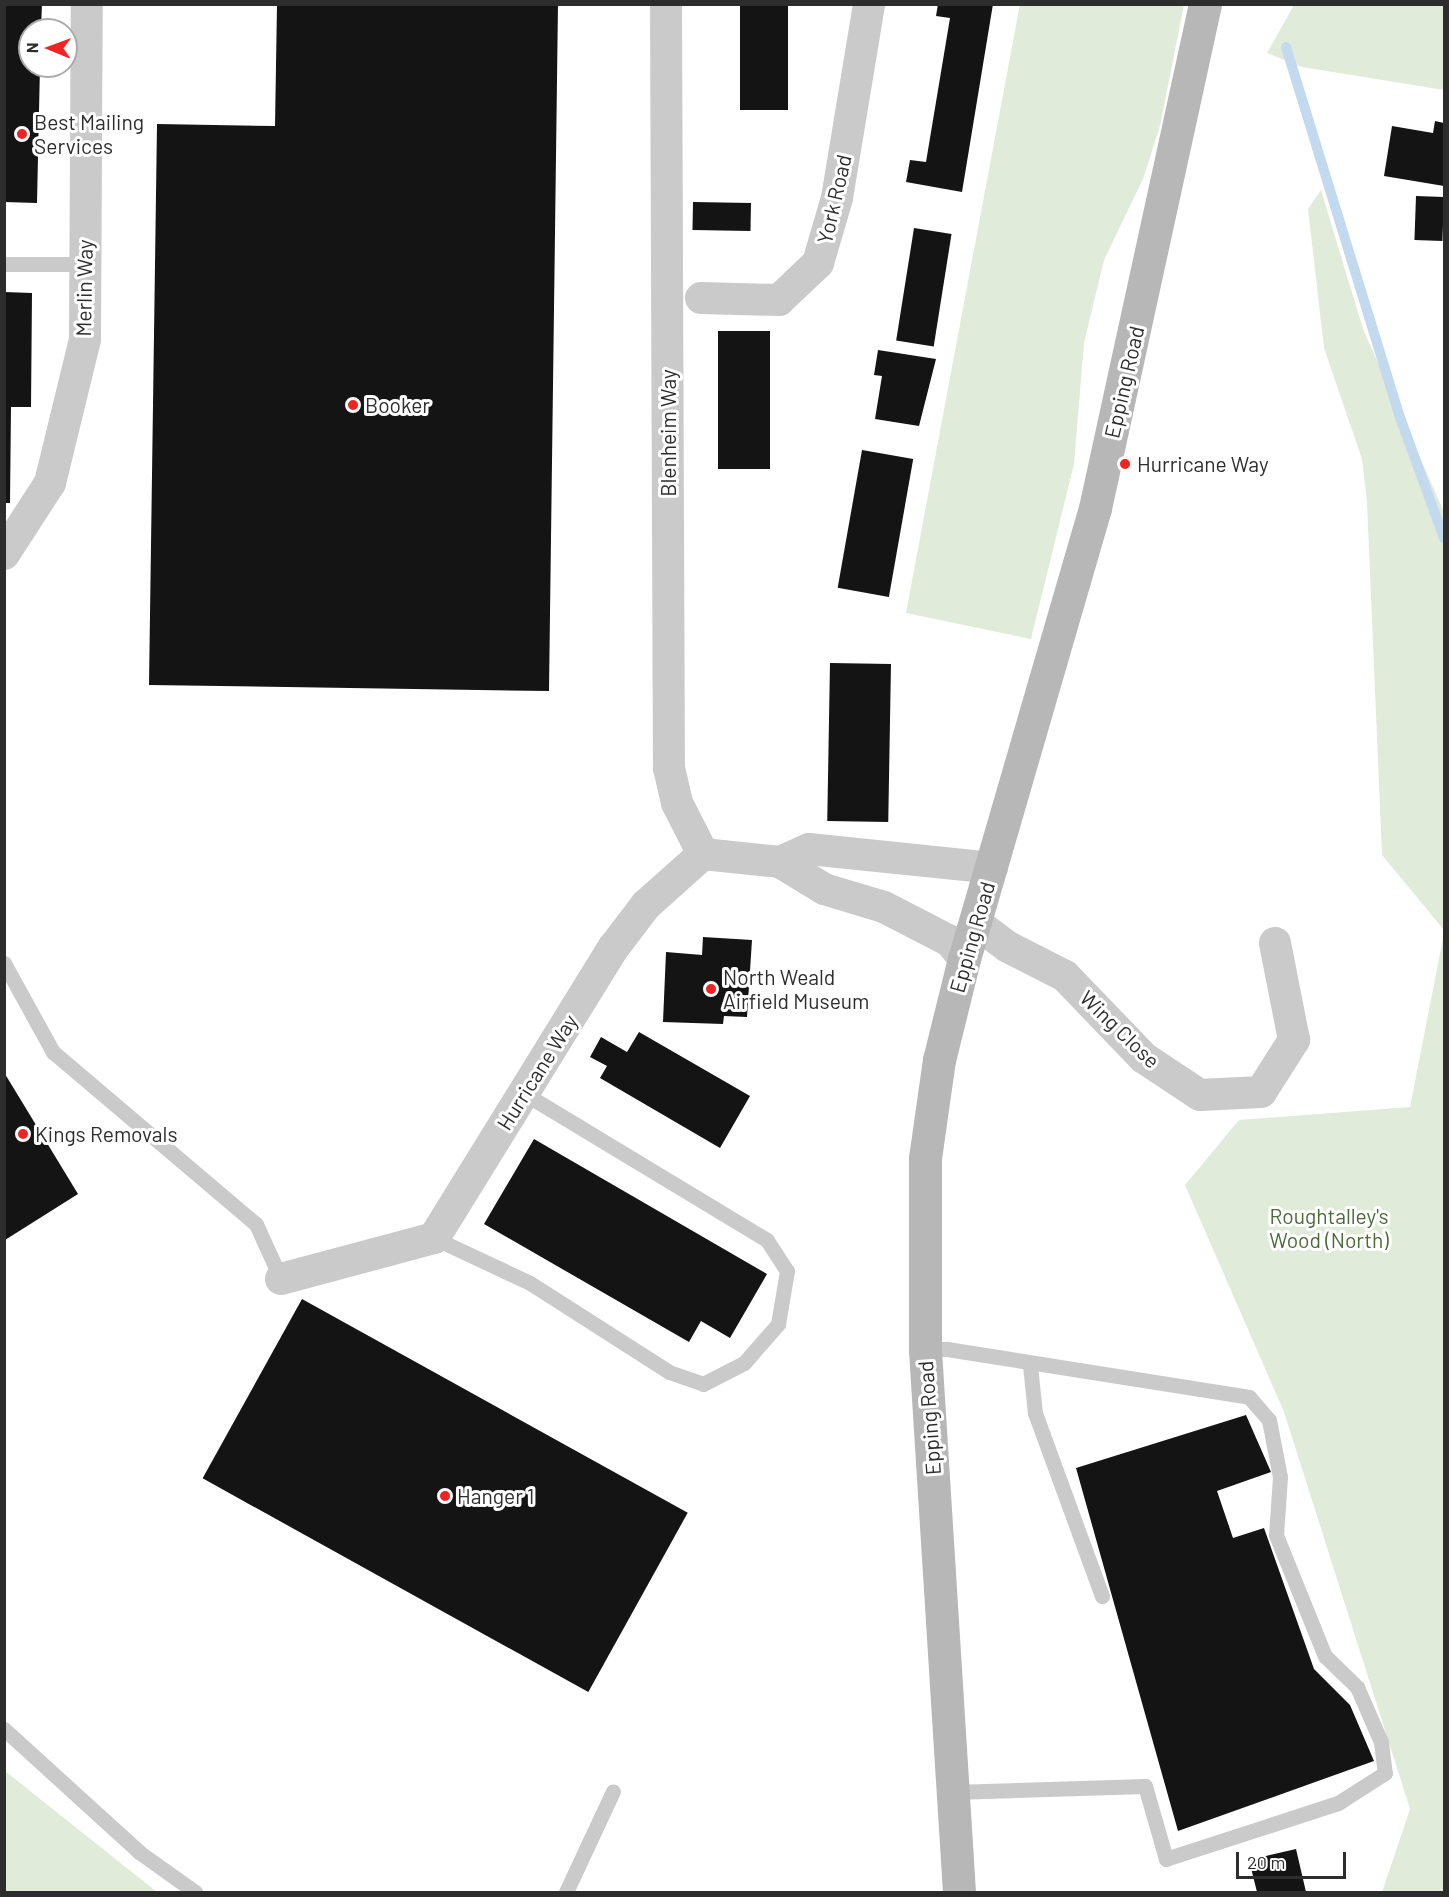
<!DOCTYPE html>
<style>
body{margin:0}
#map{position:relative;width:1449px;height:1897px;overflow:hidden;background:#fff;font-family:Barlow,sans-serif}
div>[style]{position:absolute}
.green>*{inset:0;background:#e1ebd9}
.stream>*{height:10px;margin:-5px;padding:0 5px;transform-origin:5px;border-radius:5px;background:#c3d9ed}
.building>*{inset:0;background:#141414;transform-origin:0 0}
.lane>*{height:15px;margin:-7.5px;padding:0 7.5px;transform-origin:7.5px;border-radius:7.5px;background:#cacaca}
.street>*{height:32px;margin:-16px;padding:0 16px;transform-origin:16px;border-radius:16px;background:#cacaca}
.secondary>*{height:33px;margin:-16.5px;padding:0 16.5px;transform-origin:16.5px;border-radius:16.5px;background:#b7b7b7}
.dots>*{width:16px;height:16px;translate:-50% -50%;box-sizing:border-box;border:3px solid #fff;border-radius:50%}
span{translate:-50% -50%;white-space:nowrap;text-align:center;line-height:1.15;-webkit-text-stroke:6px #fff;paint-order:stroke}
.poi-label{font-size:21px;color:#2d2d2d}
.left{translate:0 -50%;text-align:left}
.street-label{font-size:21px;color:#2d2d2d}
.park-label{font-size:21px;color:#4b6a38}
.frame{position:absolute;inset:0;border:6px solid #2d2d2d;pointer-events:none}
.north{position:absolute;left:18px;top:18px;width:60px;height:60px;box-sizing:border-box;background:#fff;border:2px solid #ababab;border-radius:50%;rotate:271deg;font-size:16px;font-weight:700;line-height:24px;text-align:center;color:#2d2d2d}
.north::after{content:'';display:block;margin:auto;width:21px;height:27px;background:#ef2523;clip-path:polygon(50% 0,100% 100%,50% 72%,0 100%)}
.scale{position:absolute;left:1236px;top:1852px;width:110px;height:27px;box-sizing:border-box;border:3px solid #2d2d2d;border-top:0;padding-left:8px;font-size:18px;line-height:21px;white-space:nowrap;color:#2d2d2d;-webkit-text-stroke:4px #fff;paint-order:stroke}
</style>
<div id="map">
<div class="green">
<div style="clip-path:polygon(1020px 4px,1184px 5px,1160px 126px,1143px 179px,1104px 260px,1084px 343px,1074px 464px,1031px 639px,906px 613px)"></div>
<div style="clip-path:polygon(1294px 5px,1444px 5px,1444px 90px,1302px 67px,1267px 53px)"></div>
<div style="clip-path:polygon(1321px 190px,1363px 329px,1444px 512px,1444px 930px,1382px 855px,1367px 502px,1362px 459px,1324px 348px,1308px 209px)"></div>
<div style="clip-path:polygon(1444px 933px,1444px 1892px,1382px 1892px,1410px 1809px,1284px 1412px,1185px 1185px,1239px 1120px,1410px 1107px)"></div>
<div style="clip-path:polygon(4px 1771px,5px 1771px,157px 1892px,5px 1892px)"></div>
</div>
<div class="stream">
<div style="left:1286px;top:47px;width:390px;rotate:72.9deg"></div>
<div style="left:1401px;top:420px;width:126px;rotate:70deg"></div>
</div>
<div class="building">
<div style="clip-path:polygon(4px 4px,42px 4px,41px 30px,30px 30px,30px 66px,40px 66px,37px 203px,4px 202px)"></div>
<div style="clip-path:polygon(277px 4px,558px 4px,549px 691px,149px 685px,157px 124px,275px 126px)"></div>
<div style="left:740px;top:4px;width:48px;height:106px"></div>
<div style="clip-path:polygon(938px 4px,993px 4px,962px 192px,906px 182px,910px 160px,926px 162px,950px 18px,936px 16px)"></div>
<div style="clip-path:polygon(1435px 121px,1444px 123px,1444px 186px,1384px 176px,1392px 126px,1433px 133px)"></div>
<div style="left:1416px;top:196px;width:28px;height:44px;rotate:2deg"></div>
<div style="left:693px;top:202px;width:58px;height:28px;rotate:1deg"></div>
<div style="left:914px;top:228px;width:38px;height:114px;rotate:9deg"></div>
<div style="clip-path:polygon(4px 292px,32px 293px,31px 407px,11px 407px,10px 503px,4px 503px)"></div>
<div style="left:718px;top:331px;width:52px;height:138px"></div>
<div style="clip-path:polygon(878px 350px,936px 359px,919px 426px,875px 419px,882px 376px,874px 375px)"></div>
<div style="left:862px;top:450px;width:52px;height:140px;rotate:10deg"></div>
<div style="left:830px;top:663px;width:61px;height:158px;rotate:1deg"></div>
<div style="clip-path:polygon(703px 937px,752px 940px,747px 1017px,724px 1016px,723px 1024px,663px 1022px,666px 952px,702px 955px)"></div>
<div style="clip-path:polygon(639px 1032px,750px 1096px,720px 1148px,600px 1078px,607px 1066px,590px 1057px,601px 1037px,627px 1052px)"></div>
<div style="clip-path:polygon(5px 1074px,78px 1194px,5px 1240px)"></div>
<div style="clip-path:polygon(534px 1139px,767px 1274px,730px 1338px,701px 1321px,689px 1342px,484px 1224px)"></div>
<div style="left:302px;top:1299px;width:441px;height:205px;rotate:29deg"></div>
<div style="clip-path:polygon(1246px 1415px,1271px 1472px,1217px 1491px,1233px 1538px,1264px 1528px,1314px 1669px,1350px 1705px,1374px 1761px,1178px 1831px,1076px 1468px)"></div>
<div style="clip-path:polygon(1296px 1849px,1306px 1892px,1257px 1892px,1249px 1860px)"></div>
</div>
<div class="lane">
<div style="left:4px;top:264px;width:82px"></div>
<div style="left:4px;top:963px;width:102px;rotate:61.2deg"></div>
<div style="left:53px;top:1052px;width:266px;rotate:40.3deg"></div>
<div style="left:256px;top:1224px;width:60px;rotate:65.6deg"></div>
<div style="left:434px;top:1238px;width:106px;rotate:25.1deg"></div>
<div style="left:530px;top:1283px;width:165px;rotate:32.6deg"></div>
<div style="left:669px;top:1372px;width:36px;rotate:19deg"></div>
<div style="left:703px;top:1384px;width:46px;rotate:-27.1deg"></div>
<div style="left:744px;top:1363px;width:52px;rotate:-48.9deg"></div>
<div style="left:778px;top:1324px;width:54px;rotate:-80.4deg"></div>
<div style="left:787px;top:1271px;width:37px;rotate:-123deg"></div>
<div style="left:767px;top:1240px;width:285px;rotate:-148.9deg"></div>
<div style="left:925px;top:1350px;width:22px;rotate:-3deg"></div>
<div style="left:947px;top:1349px;width:306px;rotate:9deg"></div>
<div style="left:1249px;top:1397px;width:30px;rotate:49deg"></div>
<div style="left:1269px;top:1420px;width:58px;rotate:79.1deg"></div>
<div style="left:1280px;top:1477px;width:58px;rotate:93.9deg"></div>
<div style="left:1276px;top:1535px;width:131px;rotate:68deg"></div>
<div style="left:1325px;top:1656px;width:45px;rotate:44.1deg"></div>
<div style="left:1357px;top:1687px;width:60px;rotate:66.4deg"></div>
<div style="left:1381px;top:1742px;width:31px;rotate:83deg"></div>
<div style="left:1385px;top:1773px;width:56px;rotate:147.4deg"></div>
<div style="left:1338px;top:1803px;width:181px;rotate:162deg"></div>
<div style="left:1166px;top:1859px;width:76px;rotate:-106deg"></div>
<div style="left:1145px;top:1786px;width:192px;rotate:178.2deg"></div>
<div style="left:1030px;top:1365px;width:48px;rotate:84.1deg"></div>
<div style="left:1035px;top:1413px;width:195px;rotate:69.9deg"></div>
<div style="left:4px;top:1729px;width:183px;rotate:42.3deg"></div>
<div style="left:139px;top:1852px;width:69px;rotate:35.5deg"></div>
<div style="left:566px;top:1892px;width:111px;rotate:-65deg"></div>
</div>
<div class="street">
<div style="left:666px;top:4px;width:764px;rotate:89.78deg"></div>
<div style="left:669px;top:768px;width:36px;rotate:77deg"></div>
<div style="left:677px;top:803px;width:57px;rotate:63deg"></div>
<div style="left:701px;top:298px;width:78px;rotate:1.5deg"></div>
<div style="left:779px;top:300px;width:54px;rotate:-43.5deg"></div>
<div style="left:818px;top:263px;width:68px;rotate:-73.7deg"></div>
<div style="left:837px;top:198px;width:197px;rotate:-80.6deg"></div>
<div style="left:4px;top:554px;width:85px;rotate:-57.1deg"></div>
<div style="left:50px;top:483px;width:148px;rotate:-76.3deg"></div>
<div style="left:85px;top:339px;width:335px;rotate:-89.7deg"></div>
<div style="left:780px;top:862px;width:32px;rotate:-24deg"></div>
<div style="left:809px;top:849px;width:184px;rotate:5.9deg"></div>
<div style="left:976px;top:923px;width:40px;rotate:37deg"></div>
<div style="left:1008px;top:947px;width:64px;rotate:27deg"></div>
<div style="left:1065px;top:976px;width:114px;rotate:46.1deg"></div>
<div style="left:1144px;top:1058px;width:67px;rotate:33.5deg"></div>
<div style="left:1200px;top:1095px;width:61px;rotate:-2.8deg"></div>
<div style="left:1261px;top:1092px;width:62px;rotate:-57.6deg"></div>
<div style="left:1294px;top:1040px;width:99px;rotate:-101.1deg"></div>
<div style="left:281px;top:1279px;width:158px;rotate:-15deg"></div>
<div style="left:434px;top:1238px;width:342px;rotate:-58.3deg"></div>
<div style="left:614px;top:947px;width:53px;rotate:-52.7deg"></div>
<div style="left:646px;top:905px;width:76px;rotate:-41.8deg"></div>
<div style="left:703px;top:854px;width:77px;rotate:5.9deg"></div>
<div style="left:780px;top:862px;width:52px;rotate:31.5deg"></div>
<div style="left:824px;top:889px;width:63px;rotate:16.7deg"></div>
<div style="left:884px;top:907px;width:74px;rotate:27.3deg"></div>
<div style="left:950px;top:941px;width:23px;rotate:52deg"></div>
</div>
<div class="secondary">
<div style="left:959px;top:1892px;width:543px;rotate:-93.59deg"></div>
<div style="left:925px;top:1350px;width:192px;rotate:-90deg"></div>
<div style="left:925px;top:1158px;width:99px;rotate:-81.9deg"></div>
<div style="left:939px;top:1060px;width:104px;rotate:-76.1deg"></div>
<div style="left:964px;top:959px;width:470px;rotate:-73.8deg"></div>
<div style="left:1095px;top:508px;width:516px;rotate:-77.69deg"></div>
</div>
<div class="dots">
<div style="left:22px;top:134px;background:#ef2523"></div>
<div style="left:353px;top:405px;background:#ef2523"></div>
<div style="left:1125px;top:464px;background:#ef2523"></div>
<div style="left:711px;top:989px;background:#ef2523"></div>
<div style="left:23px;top:1134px;background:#ef2523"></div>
<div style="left:445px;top:1496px;background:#ef2523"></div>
</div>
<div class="poi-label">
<span class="left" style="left:34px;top:134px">Best Mailing<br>Services</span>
<span class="left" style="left:365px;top:405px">Booker</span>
<span class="left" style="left:1137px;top:464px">Hurricane Way</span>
<span class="left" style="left:723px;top:989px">North Weald<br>Airfield Museum</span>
<span class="left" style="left:35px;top:1134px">Kings Removals</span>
<span class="left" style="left:457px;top:1496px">Hanger 1</span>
</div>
<div class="street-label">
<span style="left:834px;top:199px;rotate:-77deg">York Road</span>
<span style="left:84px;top:288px;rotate:-89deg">Merlin Way</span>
<span style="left:1124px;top:382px;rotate:-77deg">Epping Road</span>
<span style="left:668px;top:433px;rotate:-90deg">Blenheim Way</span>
<span style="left:972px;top:937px;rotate:-74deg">Epping Road</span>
<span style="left:1120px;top:1029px;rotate:44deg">Wing Close</span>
<span style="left:537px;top:1072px;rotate:-58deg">Hurricane Way</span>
<span style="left:929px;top:1418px;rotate:-94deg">Epping Road</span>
</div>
<div class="park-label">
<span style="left:1329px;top:1228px">Roughtalley's<br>Wood (North)</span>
</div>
<div class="frame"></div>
<div class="north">N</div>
<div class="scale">20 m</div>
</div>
